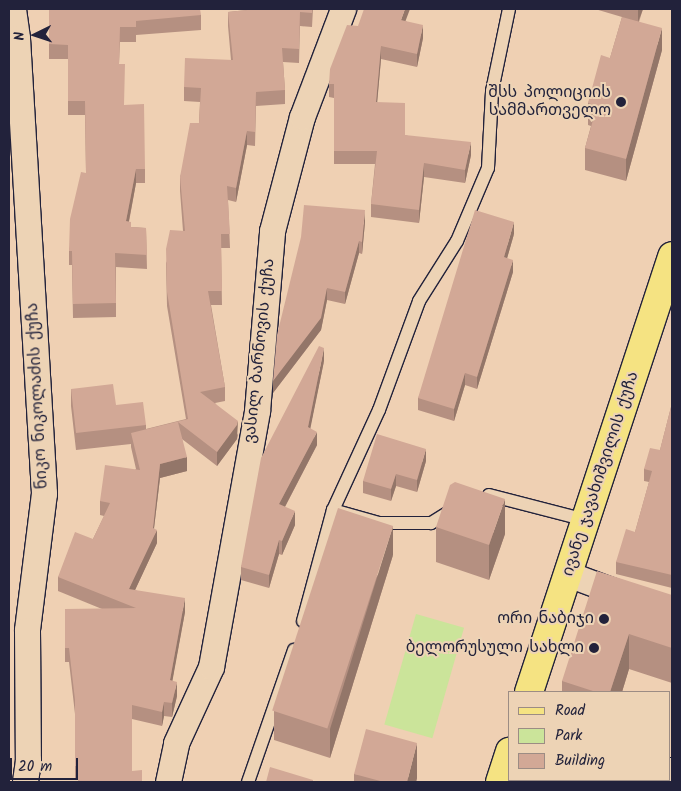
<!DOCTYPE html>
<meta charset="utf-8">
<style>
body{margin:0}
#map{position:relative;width:681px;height:791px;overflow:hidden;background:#efd0b3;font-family:Kalam,"Noto Sans Georgian",sans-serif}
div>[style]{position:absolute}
.green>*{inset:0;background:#cbe49a;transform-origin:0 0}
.roads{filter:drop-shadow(1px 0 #22223b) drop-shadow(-1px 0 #22223b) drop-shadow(0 1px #22223b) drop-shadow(0 -1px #22223b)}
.lane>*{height:12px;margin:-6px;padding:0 6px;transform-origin:6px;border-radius:6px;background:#edd3b5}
.street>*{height:25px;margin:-12.5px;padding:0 12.5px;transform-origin:12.5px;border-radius:12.5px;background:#edd3b5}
.primary>*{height:28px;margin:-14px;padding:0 14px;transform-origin:14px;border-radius:14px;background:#f5e382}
.wall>*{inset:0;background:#b59081}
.shaded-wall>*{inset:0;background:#937669}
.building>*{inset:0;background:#d2a896;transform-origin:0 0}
.dots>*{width:14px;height:14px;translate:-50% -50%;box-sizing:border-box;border:2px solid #edd3b5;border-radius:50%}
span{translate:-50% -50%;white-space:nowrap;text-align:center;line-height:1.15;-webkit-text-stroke:4px #edd3b5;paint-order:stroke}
.poi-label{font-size:16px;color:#22223b}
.right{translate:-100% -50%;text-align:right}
.street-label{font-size:16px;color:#22223b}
.frame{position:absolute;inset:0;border:10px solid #22223b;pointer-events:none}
.legend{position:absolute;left:508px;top:691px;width:162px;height:90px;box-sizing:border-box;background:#edd3b5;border:1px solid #9c8c84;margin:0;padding:6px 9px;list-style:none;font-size:15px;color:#22223b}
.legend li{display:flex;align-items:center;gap:10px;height:25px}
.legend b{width:25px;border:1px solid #9c8c84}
.north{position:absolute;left:10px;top:10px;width:50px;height:50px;-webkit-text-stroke:4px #edd3b5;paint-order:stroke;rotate:266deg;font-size:14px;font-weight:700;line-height:20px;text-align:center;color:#22223b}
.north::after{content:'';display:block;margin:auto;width:18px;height:22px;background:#22223b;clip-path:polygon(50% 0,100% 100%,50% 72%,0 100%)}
.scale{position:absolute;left:10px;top:758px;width:68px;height:22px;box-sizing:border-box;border:2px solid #22223b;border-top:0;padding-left:6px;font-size:15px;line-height:18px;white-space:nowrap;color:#22223b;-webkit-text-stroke:4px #edd3b5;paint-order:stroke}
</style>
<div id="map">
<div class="green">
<div style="left:416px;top:614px;width:50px;height:115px;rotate:16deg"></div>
</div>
<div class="roads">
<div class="lane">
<div style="left:489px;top:495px;width:100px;rotate:14.5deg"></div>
<div style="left:452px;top:510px;width:25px;rotate:148deg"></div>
<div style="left:431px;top:523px;width:52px;rotate:180deg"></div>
<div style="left:379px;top:523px;width:48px;rotate:-164.2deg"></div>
<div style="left:333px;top:510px;width:110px;rotate:-65.3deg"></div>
<div style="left:379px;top:410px;width:116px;rotate:-69.8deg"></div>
<div style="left:419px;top:301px;width:71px;rotate:-57.7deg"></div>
<div style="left:457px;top:241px;width:79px;rotate:-67deg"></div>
<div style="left:488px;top:168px;width:77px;rotate:-87deg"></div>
<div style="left:492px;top:91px;width:84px;rotate:-78.3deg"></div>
<div style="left:303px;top:621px;width:115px;rotate:-74.9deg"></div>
<div style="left:248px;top:782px;width:140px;rotate:-70.8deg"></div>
</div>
<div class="street">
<div style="left:13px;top:9px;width:29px;rotate:82deg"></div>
<div style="left:17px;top:38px;width:456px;rotate:86.6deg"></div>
<div style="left:44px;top:493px;width:138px;rotate:97.1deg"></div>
<div style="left:27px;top:630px;width:130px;rotate:89.6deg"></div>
<div style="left:28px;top:760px;width:22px;rotate:98deg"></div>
<div style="left:568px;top:574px;width:111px;rotate:20.6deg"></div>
<div style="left:670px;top:770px;width:2px;rotate:27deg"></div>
<div style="left:168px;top:782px;width:40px;rotate:-78deg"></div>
<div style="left:176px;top:743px;width:84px;rotate:-65.3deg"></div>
<div style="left:211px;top:667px;width:260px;rotate:-79.8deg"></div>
<div style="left:257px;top:411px;width:181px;rotate:-85.2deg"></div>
<div style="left:272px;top:231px;width:118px;rotate:-75.3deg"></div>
<div style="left:302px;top:117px;width:116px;rotate:-69.2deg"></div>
</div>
<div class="primary">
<div style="left:529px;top:692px;width:459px;rotate:-71.8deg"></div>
<div style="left:500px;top:782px;width:32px;rotate:-72deg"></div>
</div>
</div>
<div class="wall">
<div style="clip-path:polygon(49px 9px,201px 15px,201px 30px,136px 35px,136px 42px,120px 42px,119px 64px,124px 105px,145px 169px,145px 183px,136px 183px,129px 222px,131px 227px,146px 228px,147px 269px,116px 267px,116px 317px,73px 318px,72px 265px,69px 265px,69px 251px,86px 173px,85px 115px,68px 115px,68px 59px,49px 59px)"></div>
<div style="clip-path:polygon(257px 9px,313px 9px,312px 27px,300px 26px,299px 63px,283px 62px,285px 90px,285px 104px,256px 106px,255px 146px,247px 145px,236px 202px,228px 200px,230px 248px,221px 248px,222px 305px,211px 305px,225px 387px,225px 401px,215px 403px,238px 435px,237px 439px,217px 466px,182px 439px,187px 471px,160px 478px,154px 528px,157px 543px,135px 590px,185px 612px,172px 681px,177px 696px,172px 717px,164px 716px,162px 726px,132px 719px,132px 771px,142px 782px,78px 782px,78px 780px,75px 780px,75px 714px,69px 662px,65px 662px,65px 609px,102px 609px,58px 591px,58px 577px,93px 539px,104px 516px,100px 515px,100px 501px,136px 469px,131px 447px,131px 444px,76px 450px,71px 406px,71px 389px,116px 405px,146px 425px,146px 429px,186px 419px,167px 306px,166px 263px,183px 231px,180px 191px,180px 177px,199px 123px,200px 102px,184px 101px,184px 87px,231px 60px,228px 26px,228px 12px)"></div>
<div style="clip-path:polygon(595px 9px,643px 9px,639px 22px,662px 50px,626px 181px,585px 170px,585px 148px,591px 126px,588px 125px,588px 103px,610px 58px,622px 17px)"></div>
<div style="clip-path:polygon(406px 21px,423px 38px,417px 67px,381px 59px,377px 102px,405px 135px,471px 155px,465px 183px,424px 177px,419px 223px,371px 217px,371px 204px,375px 164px,334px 164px,334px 98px,329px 97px,329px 84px,358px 26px)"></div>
<div style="clip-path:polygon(365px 222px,362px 254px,359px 253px,345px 304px,327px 300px,321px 330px,273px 393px,273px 381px)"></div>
<div style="clip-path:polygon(514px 234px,507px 258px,513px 272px,477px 389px,465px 385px,454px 421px,418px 410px,418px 398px)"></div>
<div style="clip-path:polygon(324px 361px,310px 428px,317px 445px,285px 507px,295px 525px,282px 555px,279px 554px,269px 588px,241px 580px,241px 567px)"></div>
<div style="clip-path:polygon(672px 403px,672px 588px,616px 574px,616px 562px,635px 532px,649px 482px,644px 481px,644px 469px,660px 450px)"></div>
<div style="clip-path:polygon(426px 461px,417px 492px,396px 486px,391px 501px,363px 493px,363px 481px)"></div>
<div style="clip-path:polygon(436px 527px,505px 534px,489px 580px,436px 562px)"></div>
<div style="clip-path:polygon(393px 555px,330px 758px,274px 740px,274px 711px)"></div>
<div style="clip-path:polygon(672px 595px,672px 683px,629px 669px,622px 692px,562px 692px,562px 681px)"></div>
<div style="clip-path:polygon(354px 774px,417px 778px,416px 782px,354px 782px)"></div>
</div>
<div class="shaded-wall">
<div style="clip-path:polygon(405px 9px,410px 9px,401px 33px,401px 20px)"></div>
<div style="clip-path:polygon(638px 9px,643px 9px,638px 22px)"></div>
<div style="clip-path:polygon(423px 25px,423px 38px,417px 67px,417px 54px)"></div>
<div style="clip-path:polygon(662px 28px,662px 50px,626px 181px,626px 159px)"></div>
<div style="clip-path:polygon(381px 46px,381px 59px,376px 116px,376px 102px)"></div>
<div style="clip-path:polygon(247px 131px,247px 145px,236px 202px,236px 188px)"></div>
<div style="clip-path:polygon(471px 142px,471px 155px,465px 183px,465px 170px)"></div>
<div style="clip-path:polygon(424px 163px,424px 177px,419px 223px,419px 210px)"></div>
<div style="clip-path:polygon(136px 169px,136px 183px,126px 236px,126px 221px)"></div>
<div style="clip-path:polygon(365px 210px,365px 222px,362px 254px,362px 242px)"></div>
<div style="clip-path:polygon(514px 222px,514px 234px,504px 269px,504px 257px)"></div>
<div style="clip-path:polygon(359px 241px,359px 253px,345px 304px,345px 292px)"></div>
<div style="clip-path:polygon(513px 260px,513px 272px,477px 389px,477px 377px)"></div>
<div style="clip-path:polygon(327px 288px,327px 300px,321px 330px,273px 393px,273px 381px)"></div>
<div style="clip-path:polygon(324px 348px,324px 361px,308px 440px,308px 427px)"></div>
<div style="clip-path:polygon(465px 373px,465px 385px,454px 421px,454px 409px)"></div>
<div style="clip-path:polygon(238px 421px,237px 439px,217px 466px,217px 452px)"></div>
<div style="clip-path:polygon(317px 432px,317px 445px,279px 518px,279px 504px)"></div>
<div style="clip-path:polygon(426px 449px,426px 461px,417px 492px,417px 480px)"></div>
<div style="clip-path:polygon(187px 457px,187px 471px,160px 478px,153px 537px,157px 530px,157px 543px,129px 603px,129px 589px,153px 528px,160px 464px)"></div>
<div style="clip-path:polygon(396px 474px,396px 486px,391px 501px,391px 489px)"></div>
<div style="clip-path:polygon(505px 499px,505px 534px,489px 580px,489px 545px)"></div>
<div style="clip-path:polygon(295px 511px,295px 525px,282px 555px,282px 541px)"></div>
<div style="clip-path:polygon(393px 526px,393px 555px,330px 758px,330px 729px)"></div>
<div style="clip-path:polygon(279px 540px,279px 554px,269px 588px,269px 575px)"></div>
<div style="clip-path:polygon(185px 598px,185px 612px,170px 694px,170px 680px)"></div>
<div style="clip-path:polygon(629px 634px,629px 669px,622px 692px,610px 692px)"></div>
<div style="clip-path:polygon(177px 682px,177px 696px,172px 717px,172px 703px)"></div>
<div style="clip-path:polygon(164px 702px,164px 716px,162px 726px,162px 712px)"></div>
<div style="clip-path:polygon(417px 743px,417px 778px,416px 782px,407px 782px)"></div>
</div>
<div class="building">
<div style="clip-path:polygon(49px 9px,200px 9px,201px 15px,136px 21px,136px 27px,120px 27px,119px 64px,125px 64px,124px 105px,144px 104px,145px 169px,136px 169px,126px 221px,131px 222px,131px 227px,146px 228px,147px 255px,115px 253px,116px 303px,73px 304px,72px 251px,69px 251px,70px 219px,81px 172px,86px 173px,85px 101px,68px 101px,68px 45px,49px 44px)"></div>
<div style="clip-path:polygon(257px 9px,312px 9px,312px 13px,300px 12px,299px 49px,282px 48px,285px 90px,256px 92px,255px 132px,247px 131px,236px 188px,227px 186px,230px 234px,221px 234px,222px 291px,208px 291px,225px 387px,200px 392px,238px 421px,237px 425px,217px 452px,178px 422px,187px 457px,160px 464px,153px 528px,157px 530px,129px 589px,185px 598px,170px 680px,177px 682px,172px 703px,164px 702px,162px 712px,132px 705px,132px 771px,142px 770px,142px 782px,78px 782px,78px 766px,75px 766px,75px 700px,69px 648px,65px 648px,65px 609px,136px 608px,58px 577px,75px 532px,93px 539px,110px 503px,100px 501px,105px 465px,140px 470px,131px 433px,188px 419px,167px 292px,166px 249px,170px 230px,185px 231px,180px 177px,190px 123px,199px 123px,201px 88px,184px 87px,185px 58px,233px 60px,228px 12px)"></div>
<div style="clip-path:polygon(364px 9px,405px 9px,401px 20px,423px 25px,417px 54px,381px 46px,376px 102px,405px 103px,405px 135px,471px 142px,465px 170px,424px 163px,419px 210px,371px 204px,377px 151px,334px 151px,334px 84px,329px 84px,330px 69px,347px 25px,358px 26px)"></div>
<div style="clip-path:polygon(622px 17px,662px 28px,626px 159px,585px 148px,597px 106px,588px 103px,601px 55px,610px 58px)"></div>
<div style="clip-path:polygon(304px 205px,365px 210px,362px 242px,359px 241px,345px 292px,327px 288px,321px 318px,273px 381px,277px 335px,301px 237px)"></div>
<div style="clip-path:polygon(475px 210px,514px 222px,504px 257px,513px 260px,477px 377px,465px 373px,454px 409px,418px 398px)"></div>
<div style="clip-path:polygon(319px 346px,324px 348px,308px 427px,317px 432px,279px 504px,295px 511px,282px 541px,279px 540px,269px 575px,241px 567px,261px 458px)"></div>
<div style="clip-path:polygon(113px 384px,116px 405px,143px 402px,146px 425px,76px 433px,71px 389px)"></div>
<div style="clip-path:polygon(672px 403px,672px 575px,616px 562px,626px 529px,635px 532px,652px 471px,644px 469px,650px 448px,660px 450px)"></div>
<div style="clip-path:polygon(377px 434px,426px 449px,417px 480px,396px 474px,391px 489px,363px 481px)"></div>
<div style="clip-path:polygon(455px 482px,505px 499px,489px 545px,436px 527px,450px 485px)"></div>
<div style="left:338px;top:508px;width:58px;height:213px;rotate:18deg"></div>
<div style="clip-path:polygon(597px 571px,672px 595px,672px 648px,629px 634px,610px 692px,596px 692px,562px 681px)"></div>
<div style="clip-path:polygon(366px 729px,417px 743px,407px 782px,384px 782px,354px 774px)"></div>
<div style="clip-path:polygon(270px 767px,313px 780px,313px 782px,266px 782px)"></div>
<div style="left:543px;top:780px;width:113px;height:2px"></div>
</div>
<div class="dots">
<div style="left:621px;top:102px;background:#22223b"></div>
<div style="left:604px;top:619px;background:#22223b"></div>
<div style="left:594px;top:648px;background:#22223b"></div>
</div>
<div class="poi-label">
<span class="right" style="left:611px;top:102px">შსს პოლიციის<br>სამმართველო</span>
<span class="right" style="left:594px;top:619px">ორი ნაბიჯი</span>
<span class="right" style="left:584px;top:648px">ბელორუსული სახლი</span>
</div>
<div class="street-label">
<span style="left:260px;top:351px;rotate:-84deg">ვასილ ბარნოვის ქუჩა</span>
<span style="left:38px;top:396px;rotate:-93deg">ნიკო ნიკოლაძის ქუჩა</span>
<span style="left:601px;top:474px;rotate:-72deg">ივანე ჯავახიშვილის ქუჩა</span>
</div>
<div class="frame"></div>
<ul class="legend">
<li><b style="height:6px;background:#f5e382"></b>Road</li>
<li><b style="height:14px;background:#cbe49a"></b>Park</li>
<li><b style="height:14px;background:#d2a896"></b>Building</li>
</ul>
<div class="north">N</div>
<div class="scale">20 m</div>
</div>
